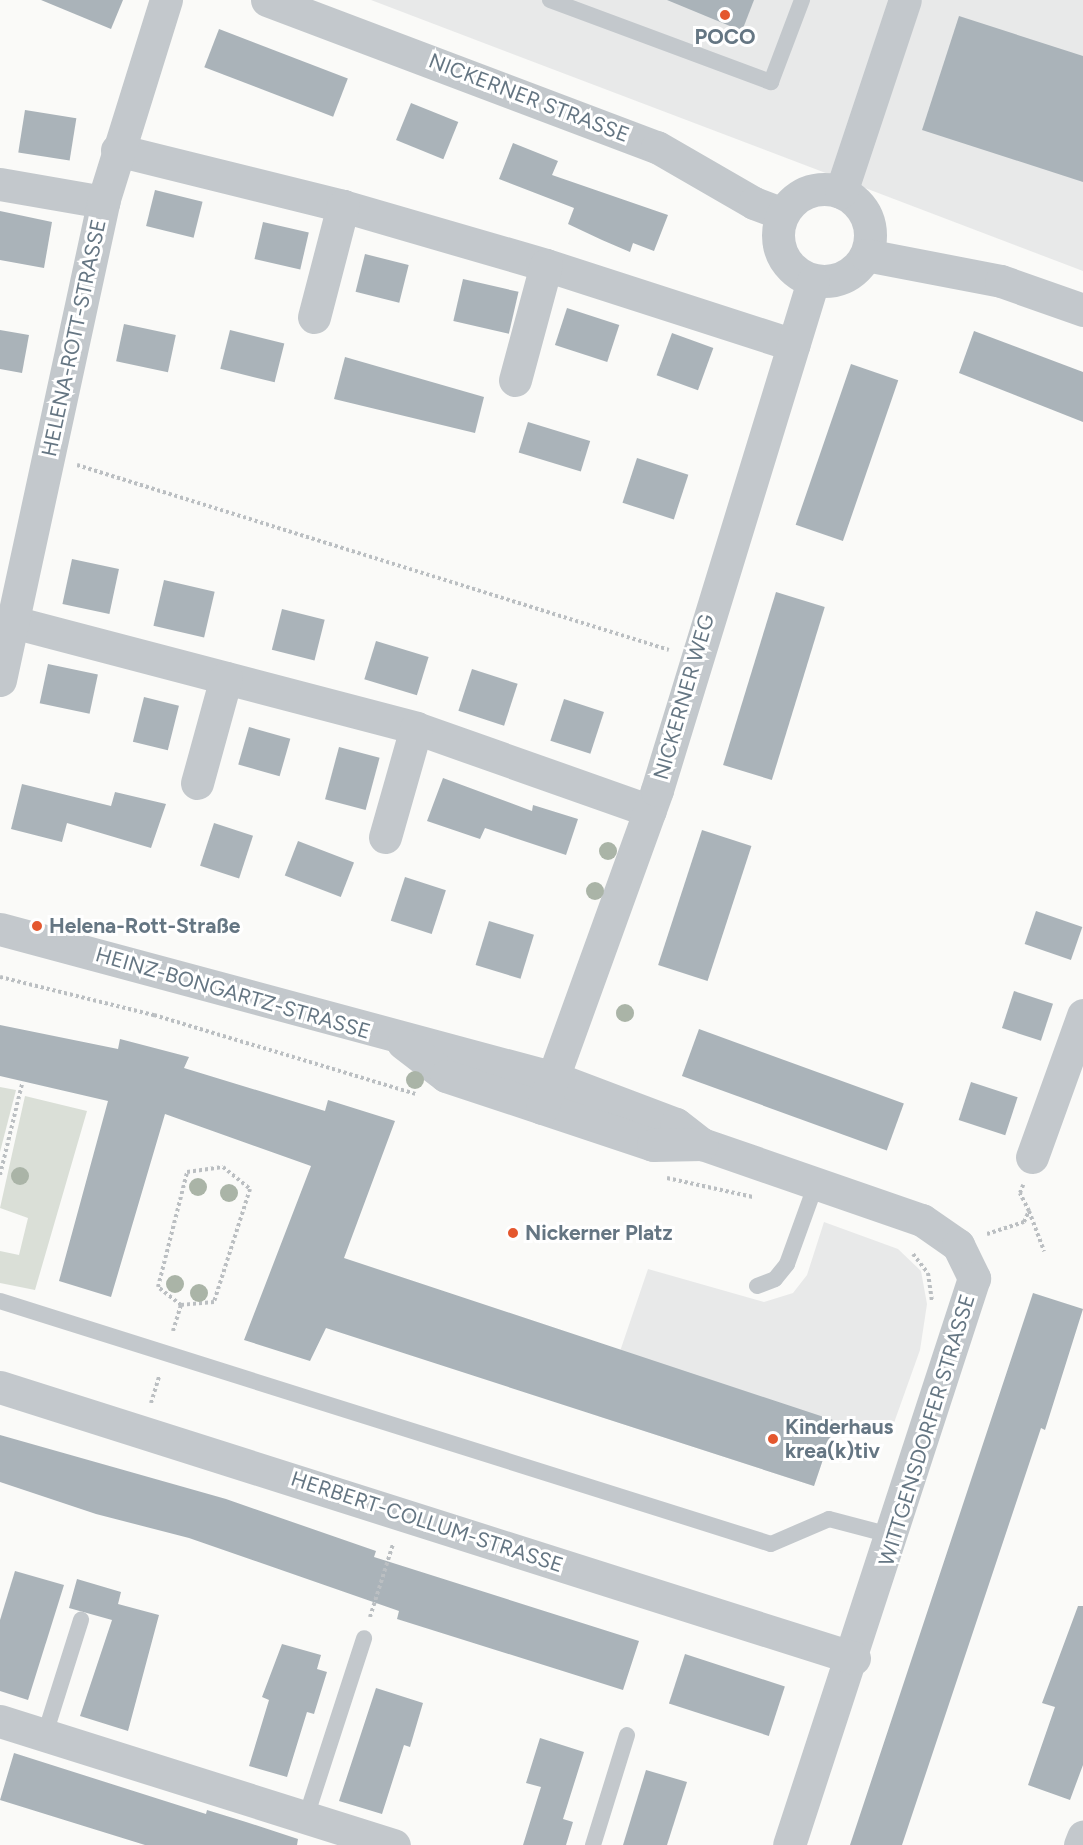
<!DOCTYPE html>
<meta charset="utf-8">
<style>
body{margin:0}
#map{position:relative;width:1083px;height:1845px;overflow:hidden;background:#fafaf8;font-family:Figtree,sans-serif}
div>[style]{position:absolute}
.built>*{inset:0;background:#e8e9e9}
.green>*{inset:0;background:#dadfd7}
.building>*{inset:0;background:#aab3b9;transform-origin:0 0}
.path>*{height:4px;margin-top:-2px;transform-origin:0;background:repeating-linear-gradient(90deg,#bbbfc2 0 3px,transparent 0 6px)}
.service>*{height:16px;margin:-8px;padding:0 8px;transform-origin:8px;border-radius:8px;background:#c3c8cc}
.minor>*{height:33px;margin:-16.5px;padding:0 16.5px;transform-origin:16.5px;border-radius:16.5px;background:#c3c8cc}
.minor>.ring{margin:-16.5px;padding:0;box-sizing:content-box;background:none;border:33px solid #c3c8cc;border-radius:50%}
.trees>*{width:18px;height:18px;margin:-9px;border-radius:50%;background:#aab4a7}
.dots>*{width:16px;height:16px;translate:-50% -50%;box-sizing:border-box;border:3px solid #fff;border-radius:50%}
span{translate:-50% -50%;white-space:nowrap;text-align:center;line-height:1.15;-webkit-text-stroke:6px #fff;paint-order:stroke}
.poi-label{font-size:21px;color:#657683;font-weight:700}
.left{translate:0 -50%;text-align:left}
.street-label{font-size:21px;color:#657683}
</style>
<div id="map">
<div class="built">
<div style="clip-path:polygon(371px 0,1083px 0,1083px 271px)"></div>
<div style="clip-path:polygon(824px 1222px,898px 1249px,921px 1271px,927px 1304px,920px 1350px,890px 1434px,836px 1421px,814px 1486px,598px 1416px,648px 1269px,764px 1302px,793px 1293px,807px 1275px)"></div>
</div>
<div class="green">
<div style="clip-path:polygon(0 1087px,16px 1090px,0 1152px)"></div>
<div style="clip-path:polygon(25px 1096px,87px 1111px,35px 1290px,0 1283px,0 1251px,19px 1255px,28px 1218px,0 1208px)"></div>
</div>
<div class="building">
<div style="clip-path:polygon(41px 0,123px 0,111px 29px)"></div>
<div style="clip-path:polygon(667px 0,754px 0,742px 31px)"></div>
<div style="clip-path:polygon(959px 16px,1083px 56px,1083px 182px,922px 130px)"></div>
<div style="left:219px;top:29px;width:138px;height:41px;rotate:21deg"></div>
<div style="left:411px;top:103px;width:51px;height:40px;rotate:22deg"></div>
<div style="left:25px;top:110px;width:52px;height:43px;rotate:9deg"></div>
<div style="clip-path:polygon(513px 143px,558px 161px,552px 175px,668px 215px,654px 251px,633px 243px,630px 252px,602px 240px,568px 224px,574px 208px,499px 179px)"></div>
<div style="left:155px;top:190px;width:49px;height:37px;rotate:14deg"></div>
<div style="clip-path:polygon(0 211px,52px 222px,44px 268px,0 260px)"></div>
<div style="left:263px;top:222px;width:47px;height:38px;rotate:13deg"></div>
<div style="left:365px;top:254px;width:45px;height:39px;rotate:14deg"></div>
<div style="left:463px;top:279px;width:57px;height:43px;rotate:13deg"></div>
<div style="left:567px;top:308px;width:55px;height:39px;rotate:18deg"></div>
<div style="left:124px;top:324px;width:53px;height:38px;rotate:12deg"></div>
<div style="clip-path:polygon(0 330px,29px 335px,22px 373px,0 369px)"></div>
<div style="left:230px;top:330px;width:56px;height:40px;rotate:14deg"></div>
<div style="clip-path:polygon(974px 331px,1083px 372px,1083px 422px,959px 373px)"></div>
<div style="left:672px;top:333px;width:44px;height:45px;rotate:20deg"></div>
<div style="clip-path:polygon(345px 357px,484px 397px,475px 433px,334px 399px)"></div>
<div style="left:851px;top:364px;width:50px;height:170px;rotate:19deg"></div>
<div style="left:528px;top:422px;width:65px;height:32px;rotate:17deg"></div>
<div style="left:637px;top:458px;width:54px;height:47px;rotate:18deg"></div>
<div style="left:72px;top:559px;width:48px;height:46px;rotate:12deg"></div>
<div style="left:164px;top:580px;width:52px;height:47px;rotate:13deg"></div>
<div style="left:776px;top:592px;width:51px;height:181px;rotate:17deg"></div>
<div style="left:282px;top:609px;width:44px;height:42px;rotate:14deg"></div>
<div style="left:376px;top:641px;width:55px;height:40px;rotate:17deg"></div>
<div style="left:48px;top:664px;width:51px;height:40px;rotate:12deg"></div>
<div style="left:472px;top:669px;width:48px;height:44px;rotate:18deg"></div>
<div style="left:144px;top:697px;width:36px;height:46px;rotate:14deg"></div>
<div style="left:564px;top:699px;width:42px;height:44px;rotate:18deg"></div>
<div style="left:249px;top:727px;width:43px;height:39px;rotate:16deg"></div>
<div style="left:339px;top:747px;width:42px;height:54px;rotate:15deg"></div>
<div style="clip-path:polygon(443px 778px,532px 811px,533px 805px,578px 819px,566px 855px,485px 828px,480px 839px,427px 821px)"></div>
<div style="clip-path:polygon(22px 784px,111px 806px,115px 792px,166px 804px,151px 848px,67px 823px,62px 842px,11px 829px)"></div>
<div style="left:214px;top:823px;width:41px;height:45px;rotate:18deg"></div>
<div style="left:702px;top:830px;width:52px;height:142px;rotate:18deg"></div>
<div style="left:298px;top:841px;width:60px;height:37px;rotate:21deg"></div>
<div style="left:405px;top:877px;width:43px;height:46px;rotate:18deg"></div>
<div style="left:1036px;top:911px;width:49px;height:35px;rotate:19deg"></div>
<div style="left:489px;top:921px;width:47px;height:46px;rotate:17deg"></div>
<div style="left:1014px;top:991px;width:41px;height:39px;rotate:18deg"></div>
<div style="clip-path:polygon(0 1025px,118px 1049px,120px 1039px,189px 1057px,184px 1068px,325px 1111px,328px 1100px,395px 1121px,344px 1258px,836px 1421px,814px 1486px,326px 1328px,310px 1361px,244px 1340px,311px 1166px,165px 1114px,111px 1297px,59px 1281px,108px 1101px,0 1076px)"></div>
<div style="left:699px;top:1029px;width:218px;height:50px;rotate:20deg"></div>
<div style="left:971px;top:1082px;width:49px;height:40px;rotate:18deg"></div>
<div style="clip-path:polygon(1033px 1293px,1083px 1309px,1045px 1430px,1041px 1428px,902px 1845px,850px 1845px)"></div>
<div style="clip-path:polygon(0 1435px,226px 1499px,376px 1551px,374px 1557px,639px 1641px,623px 1690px,397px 1619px,399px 1611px,189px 1538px,96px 1514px,0 1482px)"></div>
<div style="clip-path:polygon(15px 1571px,64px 1585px,28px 1700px,0 1691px,0 1620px)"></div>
<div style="clip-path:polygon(77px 1579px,121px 1592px,118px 1604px,159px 1615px,128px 1731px,80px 1716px,112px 1620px,69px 1608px)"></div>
<div style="clip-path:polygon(1078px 1606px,1083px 1606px,1083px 1765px,1070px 1800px,1028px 1785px,1055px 1707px,1042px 1703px)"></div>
<div style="clip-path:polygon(282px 1644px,321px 1655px,317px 1669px,327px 1672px,314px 1714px,307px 1712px,287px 1777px,249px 1766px,269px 1700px,262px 1697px)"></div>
<div style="left:685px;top:1654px;width:105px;height:52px;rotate:18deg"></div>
<div style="clip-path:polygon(376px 1688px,423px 1703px,410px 1747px,404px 1745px,382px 1814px,339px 1801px)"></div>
<div style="clip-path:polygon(540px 1738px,584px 1752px,563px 1819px,573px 1822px,566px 1845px,523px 1845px,541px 1787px,526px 1783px)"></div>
<div style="clip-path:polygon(14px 1753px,206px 1814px,207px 1810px,246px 1822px,298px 1839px,297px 1845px,145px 1845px,0 1800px)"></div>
<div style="clip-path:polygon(646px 1770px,687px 1782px,667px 1845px,623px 1845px)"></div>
</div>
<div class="path">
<div style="left:77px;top:465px;width:620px;rotate:17.35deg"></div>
<div style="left:0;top:977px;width:159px;rotate:13.9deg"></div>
<div style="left:154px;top:1015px;width:273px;rotate:16.8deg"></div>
<div style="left:0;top:1175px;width:94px;rotate:-76.4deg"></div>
<div style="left:667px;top:1178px;width:88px;rotate:12.5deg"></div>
<div style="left:1029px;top:1211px;width:43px;rotate:69.4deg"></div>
<div style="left:987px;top:1234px;width:39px;rotate:-18deg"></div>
<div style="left:1024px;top:1222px;width:12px;rotate:-66deg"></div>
<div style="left:1029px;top:1211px;width:20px;rotate:-117deg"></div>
<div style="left:1020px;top:1193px;width:9px;rotate:-69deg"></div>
<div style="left:913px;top:1254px;width:24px;rotate:52deg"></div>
<div style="left:928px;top:1273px;width:28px;rotate:82deg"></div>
<div style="left:173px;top:1331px;width:27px;rotate:-73deg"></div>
<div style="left:181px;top:1305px;width:29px;rotate:-142deg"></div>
<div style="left:158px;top:1287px;width:119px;rotate:-75.8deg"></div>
<div style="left:187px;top:1172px;width:36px;rotate:-8deg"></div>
<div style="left:223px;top:1167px;width:35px;rotate:39deg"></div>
<div style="left:250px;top:1189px;width:119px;rotate:107.7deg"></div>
<div style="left:214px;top:1302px;width:33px;rotate:175deg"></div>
<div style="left:151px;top:1403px;width:28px;rotate:-73deg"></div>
<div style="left:370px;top:1617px;width:77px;rotate:-72.5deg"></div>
</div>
<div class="service">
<div style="left:550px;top:0;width:236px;rotate:20.4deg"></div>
<div style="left:771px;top:82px;width:88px;rotate:-69.3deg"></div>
<div style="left:757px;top:1286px;width:19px;rotate:-21deg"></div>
<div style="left:775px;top:1279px;width:19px;rotate:-51deg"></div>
<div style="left:787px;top:1264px;width:85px;rotate:-70.1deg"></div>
<div style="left:0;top:1301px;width:808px;rotate:17.49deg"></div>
<div style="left:771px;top:1544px;width:63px;rotate:-23.3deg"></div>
<div style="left:829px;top:1519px;width:67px;rotate:14.7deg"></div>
<div style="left:45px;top:1734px;width:120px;rotate:-72.5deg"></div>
<div style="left:306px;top:1817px;width:188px;rotate:-72deg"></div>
<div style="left:593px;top:1845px;width:115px;rotate:-72.8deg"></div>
</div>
<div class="minor">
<div style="left:267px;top:0;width:417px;rotate:20.7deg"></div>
<div style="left:657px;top:147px;width:112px;rotate:30deg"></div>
<div style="left:754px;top:203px;width:30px;rotate:21deg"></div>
<div style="left:117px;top:150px;width:233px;rotate:13.9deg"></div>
<div style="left:343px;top:206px;width:211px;rotate:16.2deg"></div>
<div style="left:546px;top:265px;width:260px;rotate:17.9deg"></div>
<div style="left:0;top:184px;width:105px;rotate:9.9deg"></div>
<div class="ring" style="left:778px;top:189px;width:59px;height:59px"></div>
<div style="left:841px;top:192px;width:202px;rotate:-71.6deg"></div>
<div style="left:866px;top:255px;width:137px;rotate:10.9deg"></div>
<div style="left:1001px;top:281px;width:87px;rotate:19.5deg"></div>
<div style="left:314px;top:317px;width:115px;rotate:-75.4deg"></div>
<div style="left:515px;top:380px;width:119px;rotate:-74.9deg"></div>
<div style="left:13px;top:622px;width:417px;rotate:14.7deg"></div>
<div style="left:416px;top:728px;width:248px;rotate:19.5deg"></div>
<div style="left:0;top:680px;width:489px;rotate:-77.8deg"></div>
<div style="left:103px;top:202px;width:212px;rotate:-72.7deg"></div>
<div style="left:197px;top:783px;width:109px;rotate:-74.6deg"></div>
<div style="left:385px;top:837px;width:113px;rotate:-74.1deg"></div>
<div style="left:0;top:929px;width:574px;rotate:15.05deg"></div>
<div style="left:554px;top:1078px;width:130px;rotate:20.7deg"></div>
<div style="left:676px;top:1124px;width:33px;rotate:38deg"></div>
<div style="left:702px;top:1144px;width:233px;rotate:19.1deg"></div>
<div style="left:922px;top:1220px;width:44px;rotate:34.8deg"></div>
<div style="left:958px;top:1245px;width:37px;rotate:64deg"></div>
<div style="left:974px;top:1278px;width:596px;rotate:108.07deg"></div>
<div style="left:403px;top:1043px;width:54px;rotate:37.5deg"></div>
<div style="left:446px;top:1076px;width:218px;rotate:18.4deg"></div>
<div style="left:653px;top:1145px;width:49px;rotate:-1.2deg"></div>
<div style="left:542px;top:1108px;width:338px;rotate:-70.1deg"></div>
<div style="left:657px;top:790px;width:532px;rotate:-72.96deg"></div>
<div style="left:1032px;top:1157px;width:151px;rotate:-70.2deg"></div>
<div style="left:0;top:1387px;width:896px;rotate:17.61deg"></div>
<div style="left:0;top:1721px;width:413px;rotate:17.5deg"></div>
<div style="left:1080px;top:1845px;width:9px;rotate:-69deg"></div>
</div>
<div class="trees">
<div style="left:608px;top:851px"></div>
<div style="left:595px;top:891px"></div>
<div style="left:625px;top:1013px"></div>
<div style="left:415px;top:1080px"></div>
<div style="left:20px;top:1176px"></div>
<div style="left:198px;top:1187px"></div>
<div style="left:229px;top:1193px"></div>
<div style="left:175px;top:1284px"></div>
<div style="left:199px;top:1293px"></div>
</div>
<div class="dots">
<div style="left:725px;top:15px;background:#e4572e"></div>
<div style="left:37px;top:926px;background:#e4572e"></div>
<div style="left:513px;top:1233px;background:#e4572e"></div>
<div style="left:773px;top:1439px;background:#e4572e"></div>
</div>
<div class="poi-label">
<span style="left:725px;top:37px">POCO</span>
<span class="left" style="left:49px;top:926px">Helena-Rott-Straße</span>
<span class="left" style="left:525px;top:1233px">Nickerner Platz</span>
<span class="left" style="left:785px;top:1439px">Kinderhaus<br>krea(k)tiv</span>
</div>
<div class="street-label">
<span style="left:529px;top:98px;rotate:21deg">NICKERNER STRASSE</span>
<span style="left:74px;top:338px;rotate:-78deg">HELENA-ROTT-STRASSE</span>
<span style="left:684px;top:697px;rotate:-74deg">NICKERNER WEG</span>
<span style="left:233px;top:993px;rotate:16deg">HEINZ-BONGARTZ-STRASSE</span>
<span style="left:927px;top:1430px;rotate:-73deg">WITTGENSDORFER STRASSE</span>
<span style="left:427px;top:1522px;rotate:18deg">HERBERT-COLLUM-STRASSE</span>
</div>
</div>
